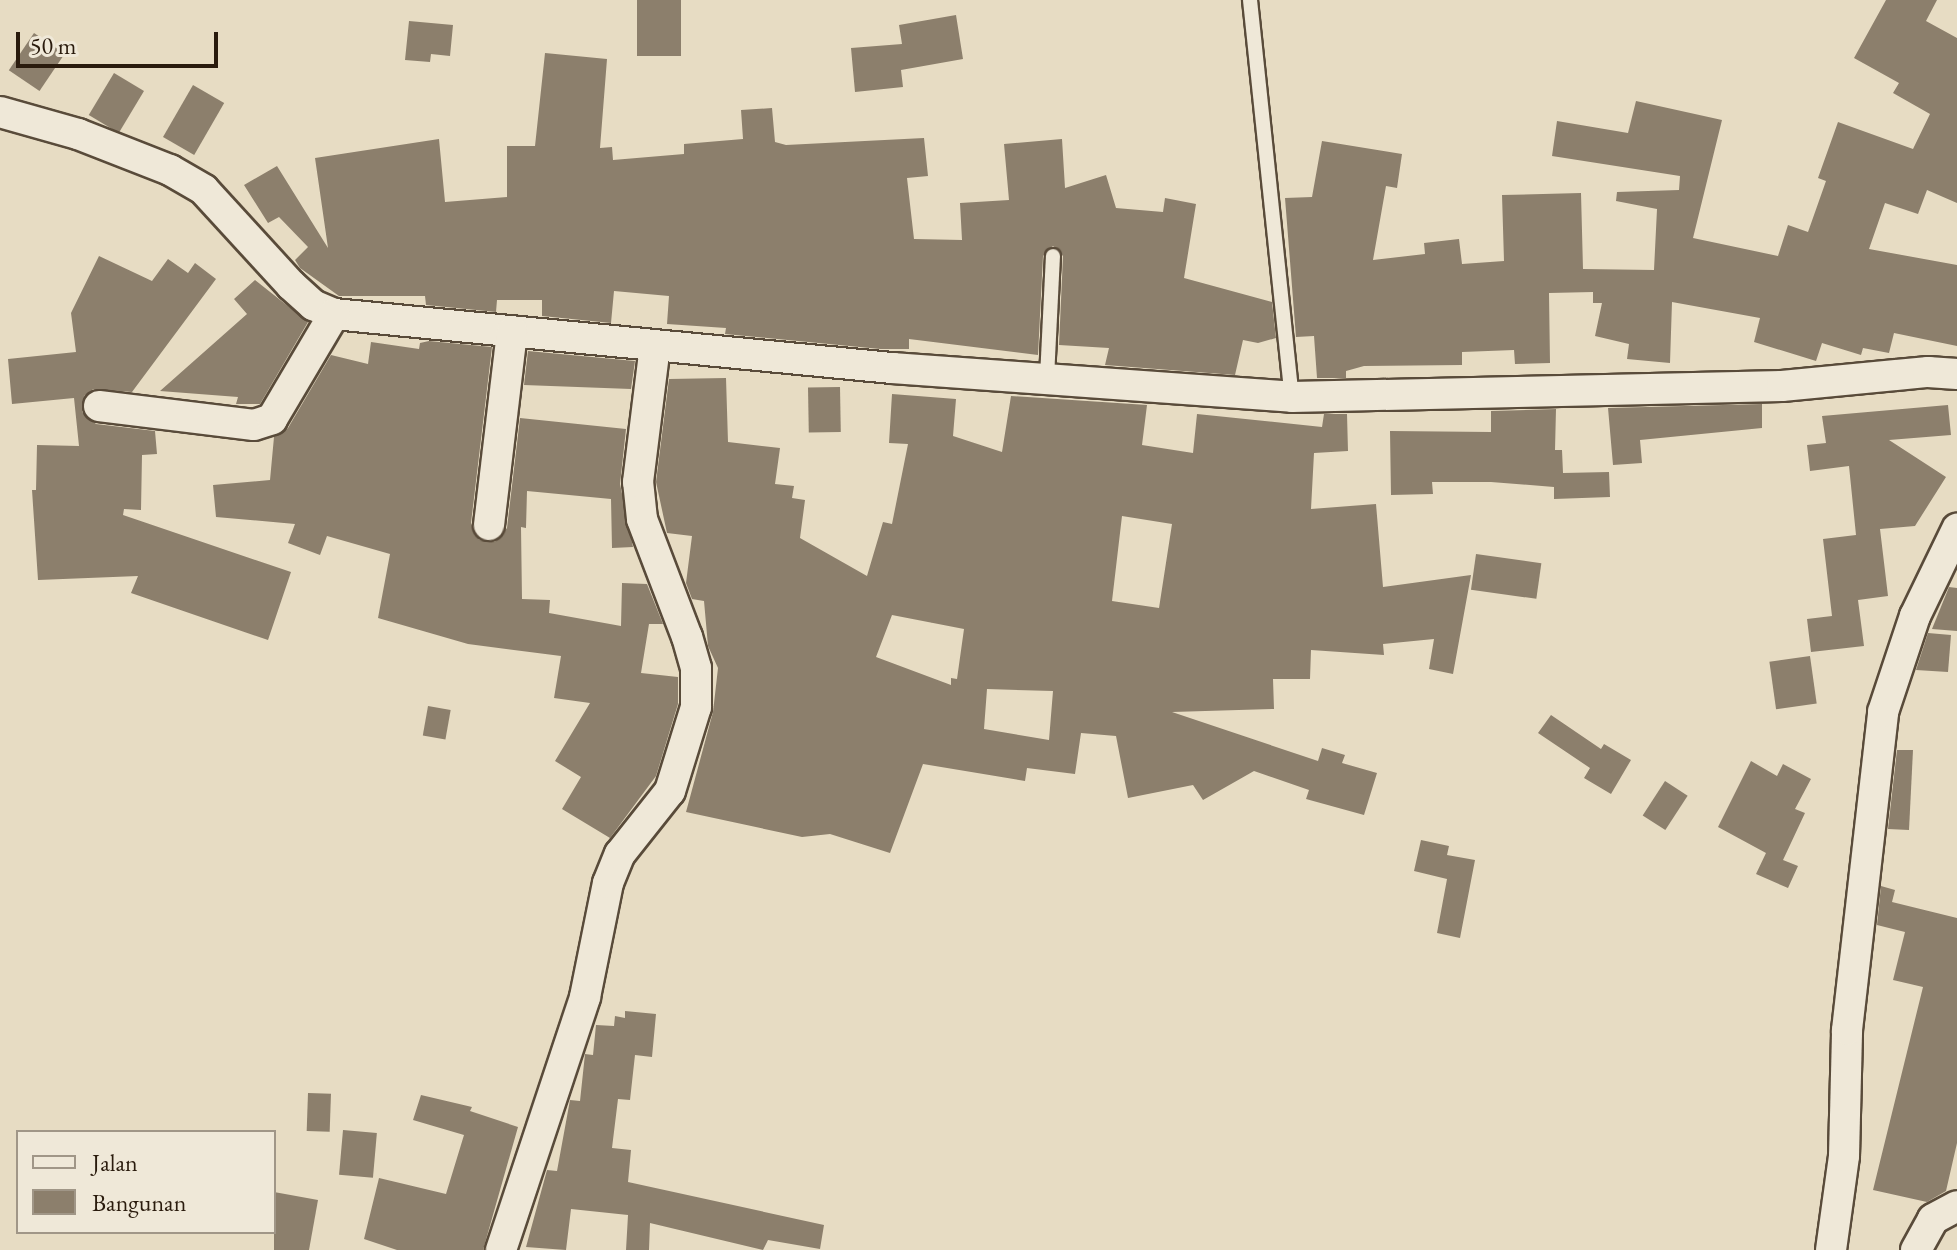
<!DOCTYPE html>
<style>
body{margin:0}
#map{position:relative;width:1957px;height:1250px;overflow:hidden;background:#e7dcc3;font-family:"EB Garamond",serif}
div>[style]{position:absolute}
.building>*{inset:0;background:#8c7f6c;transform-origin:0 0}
.roads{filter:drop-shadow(2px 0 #594b3a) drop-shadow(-2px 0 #594b3a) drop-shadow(0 2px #594b3a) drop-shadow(0 -2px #594b3a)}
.lane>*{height:14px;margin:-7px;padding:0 7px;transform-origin:7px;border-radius:7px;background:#efe8d8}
.street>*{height:30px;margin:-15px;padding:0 15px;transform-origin:15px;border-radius:15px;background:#efe8d8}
span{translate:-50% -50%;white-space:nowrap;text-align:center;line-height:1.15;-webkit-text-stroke:7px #efe8d8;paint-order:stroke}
.legend{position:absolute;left:16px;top:1130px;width:260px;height:104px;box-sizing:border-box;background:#efe8d8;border:2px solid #a09687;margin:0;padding:10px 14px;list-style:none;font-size:24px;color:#2a1b0d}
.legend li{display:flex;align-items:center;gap:16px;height:40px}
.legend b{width:40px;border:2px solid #a09687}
.scale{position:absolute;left:16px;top:32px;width:202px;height:36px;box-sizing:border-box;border:4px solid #2a1b0d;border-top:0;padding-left:10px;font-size:24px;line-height:28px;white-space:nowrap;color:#2a1b0d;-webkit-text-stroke:6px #efe8d8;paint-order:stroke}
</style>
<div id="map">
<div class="building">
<div style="left:637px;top:0;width:44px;height:56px"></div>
<div style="clip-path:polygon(1886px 0,1937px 0,1926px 21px,1957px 38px,1957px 203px,1927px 190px,1918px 214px,1885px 203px,1869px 249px,1957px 265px,1957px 346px,1894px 333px,1889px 353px,1863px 348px,1861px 355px,1822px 343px,1816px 361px,1754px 342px,1760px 318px,1672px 302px,1670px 363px,1627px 359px,1629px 344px,1595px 336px,1602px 303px,1593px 303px,1593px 292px,1549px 293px,1550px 363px,1515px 364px,1514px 350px,1462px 352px,1462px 365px,1364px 366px,1346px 371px,1346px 378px,1317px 378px,1314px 336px,1296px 337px,1285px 198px,1312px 197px,1322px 141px,1402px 154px,1397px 188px,1386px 186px,1373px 260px,1425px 254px,1424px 243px,1459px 239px,1462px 264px,1504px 261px,1502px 195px,1581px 193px,1583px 269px,1654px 270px,1657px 209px,1616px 201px,1617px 192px,1679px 190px,1680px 176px,1552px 156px,1557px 121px,1628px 133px,1636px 101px,1722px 120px,1693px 238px,1778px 256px,1788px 225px,1808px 232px,1826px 181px,1818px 178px,1838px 122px,1913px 149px,1930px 114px,1893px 93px,1899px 83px,1854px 58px)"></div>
<div style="clip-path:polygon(956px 15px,963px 59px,901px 70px,903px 87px,855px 92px,851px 48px,902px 44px,899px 25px)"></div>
<div style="clip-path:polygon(409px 21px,453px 25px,450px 56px,431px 54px,430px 62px,405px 60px)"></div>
<div style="left:34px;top:33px;width:37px;height:45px;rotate:34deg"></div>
<div style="clip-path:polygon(545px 53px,607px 59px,600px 148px,612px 147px,613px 160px,684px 154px,684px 144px,743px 139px,741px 110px,772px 108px,775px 142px,786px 145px,924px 138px,928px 176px,907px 178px,914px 239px,962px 240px,960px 203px,1009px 200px,1004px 144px,1062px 139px,1065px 188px,1106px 175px,1116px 208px,1163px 212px,1165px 198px,1196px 204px,1184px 278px,1272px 302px,1276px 338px,1258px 343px,1243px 340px,1235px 375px,1105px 365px,1109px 348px,1059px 345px,1063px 256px,1053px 246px,1043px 256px,1038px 355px,909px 339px,909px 349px,880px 349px,725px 334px,726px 328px,667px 324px,669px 296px,614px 291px,611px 323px,542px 316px,542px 300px,497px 300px,496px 312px,426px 305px,425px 296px,339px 296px,300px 268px,295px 260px,308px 247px,279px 217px,268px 223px,244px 185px,277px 166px,328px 248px,315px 158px,439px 139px,445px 202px,507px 197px,507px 146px,535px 146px)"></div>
<div style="left:114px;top:73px;width:35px;height:49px;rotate:31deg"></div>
<div style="left:193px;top:85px;width:36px;height:60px;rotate:30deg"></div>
<div style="clip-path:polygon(99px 256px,152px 281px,168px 259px,188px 273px,195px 263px,216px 279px,132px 392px,93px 389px,84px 396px,82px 412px,96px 424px,155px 431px,157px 454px,142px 455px,141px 510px,124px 509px,123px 515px,291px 572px,268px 640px,131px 593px,138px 576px,38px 580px,32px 490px,36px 490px,37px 445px,79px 446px,74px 398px,12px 404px,8px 359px,76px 352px,71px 313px)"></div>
<div style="clip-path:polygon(255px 280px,308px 322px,260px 404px,236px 404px,238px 397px,160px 391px,247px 314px,234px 299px)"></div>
<div style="clip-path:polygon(429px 341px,492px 347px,471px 523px,479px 540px,495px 542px,507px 528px,520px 418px,626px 429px,620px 484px,633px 547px,612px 548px,611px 499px,527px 491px,526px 528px,521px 527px,522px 599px,550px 600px,549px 613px,621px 626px,622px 583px,647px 584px,663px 624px,649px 624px,641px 673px,678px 677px,678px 704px,656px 776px,610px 838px,562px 809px,581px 777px,555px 761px,590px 703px,554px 698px,561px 656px,468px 644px,378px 618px,390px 554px,327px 536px,320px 555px,288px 543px,295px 524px,216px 517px,213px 485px,270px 480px,274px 437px,288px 428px,331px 355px,368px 364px,371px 342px,419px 349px,420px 343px)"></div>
<div style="clip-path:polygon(528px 351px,635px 361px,631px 389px,524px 385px)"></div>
<div style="clip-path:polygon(evenodd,726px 378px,728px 442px,780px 448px,775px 484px,794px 486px,792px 498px,805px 500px,800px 538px,867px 576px,883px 522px,892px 524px,908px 444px,889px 443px,892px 394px,956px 399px,953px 436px,1002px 452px,1011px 396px,1147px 405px,1142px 445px,1193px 453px,1197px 414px,1322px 427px,1324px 414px,1347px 414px,1348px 451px,1314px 453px,1311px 509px,1376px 504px,1383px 587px,1471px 575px,1453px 674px,1429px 669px,1434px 639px,1383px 644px,1384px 655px,1311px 650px,1310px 679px,1273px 679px,1274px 709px,1172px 712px,1318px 761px,1322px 748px,1345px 755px,1342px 763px,1377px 773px,1364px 815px,1306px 799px,1309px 790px,1254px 771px,1203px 800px,1193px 785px,1128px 798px,1116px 736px,1081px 733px,1075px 774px,1027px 768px,1025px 781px,923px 764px,890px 853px,830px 834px,802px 837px,686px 812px,713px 712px,718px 668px,708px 646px,704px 601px,692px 599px,686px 583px,692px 536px,667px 533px,656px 482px,669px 379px,726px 378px,1122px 516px,1172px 524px,1159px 608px,1112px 601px,1122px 516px,726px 378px,892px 615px,964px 629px,957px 679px,951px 678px,951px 685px,876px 657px,892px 615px,726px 378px,987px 689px,1053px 691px,1049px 740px,984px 729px,987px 689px)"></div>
<div style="left:840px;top:387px;width:45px;height:32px;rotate:89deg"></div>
<div style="clip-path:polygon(1762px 404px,1762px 428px,1640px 440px,1642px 463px,1613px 465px,1608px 408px)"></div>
<div style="clip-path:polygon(1948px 405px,1951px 435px,1889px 440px,1946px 477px,1915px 526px,1880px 529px,1888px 596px,1858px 600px,1864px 646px,1811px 652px,1807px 619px,1832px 616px,1823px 539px,1856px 535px,1849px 466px,1810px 471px,1807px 445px,1826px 443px,1822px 416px)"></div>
<div style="clip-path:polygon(1556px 409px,1555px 450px,1562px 450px,1563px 473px,1609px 472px,1610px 497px,1554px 499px,1554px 487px,1491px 482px,1432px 482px,1433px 494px,1391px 495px,1390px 431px,1491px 432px,1491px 411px)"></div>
<div style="left:1476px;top:554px;width:66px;height:36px;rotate:8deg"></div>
<div style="clip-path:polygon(1949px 587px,1957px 588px,1957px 631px,1932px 629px)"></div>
<div style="clip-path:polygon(1928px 633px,1951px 635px,1948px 672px,1916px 670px)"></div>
<div style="left:1810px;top:656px;width:48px;height:41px;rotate:82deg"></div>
<div style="left:428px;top:706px;width:23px;height:30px;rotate:10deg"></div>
<div style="clip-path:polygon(1551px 715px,1601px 749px,1604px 744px,1631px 760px,1611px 794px,1584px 778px,1590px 768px,1538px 733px)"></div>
<div style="clip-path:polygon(1897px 750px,1913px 750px,1909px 830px,1888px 829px)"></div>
<div style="clip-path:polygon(1751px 761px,1777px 776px,1783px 764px,1811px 779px,1795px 809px,1805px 813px,1783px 860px,1798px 866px,1788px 888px,1756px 874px,1766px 853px,1718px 827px)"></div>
<div style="left:1665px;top:781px;width:27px;height:41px;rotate:33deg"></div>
<div style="clip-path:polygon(1421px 840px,1449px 846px,1447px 855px,1475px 860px,1460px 938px,1437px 933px,1447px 879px,1414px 871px)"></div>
<div style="clip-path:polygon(1881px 886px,1895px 890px,1892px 902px,1957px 918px,1957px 1143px,1946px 1191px,1927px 1202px,1873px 1190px,1923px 987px,1893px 980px,1905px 932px,1877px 925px)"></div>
<div style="clip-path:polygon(625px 1011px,656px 1014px,652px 1057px,635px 1055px,630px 1100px,618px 1099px,612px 1148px,631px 1150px,628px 1182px,824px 1225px,820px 1249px,768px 1240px,763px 1250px,650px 1223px,649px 1250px,626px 1250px,628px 1215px,571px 1209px,566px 1250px,526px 1247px,547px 1170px,557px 1171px,570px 1100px,580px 1101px,585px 1054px,593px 1055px,596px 1025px,614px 1026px,615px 1016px,625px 1018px)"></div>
<div style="left:308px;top:1093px;width:23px;height:38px;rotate:2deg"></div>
<div style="clip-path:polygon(421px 1095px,472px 1107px,470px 1111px,518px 1127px,483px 1250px,397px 1250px,364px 1239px,379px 1178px,446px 1194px,464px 1135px,413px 1120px)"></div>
<div style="left:343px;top:1130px;width:34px;height:45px;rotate:5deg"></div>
<div style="clip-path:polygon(274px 1192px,318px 1200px,309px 1250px,274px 1250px)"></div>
</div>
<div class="roads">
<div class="lane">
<div style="left:1250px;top:0;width:399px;rotate:84deg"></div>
<div style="left:1047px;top:378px;width:122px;rotate:-87.2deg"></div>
</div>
<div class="street">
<div style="left:0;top:112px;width:81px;rotate:15.8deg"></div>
<div style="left:78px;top:134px;width:99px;rotate:21.4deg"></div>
<div style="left:170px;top:170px;width:39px;rotate:30deg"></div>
<div style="left:204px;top:190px;width:129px;rotate:47.5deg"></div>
<div style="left:291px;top:285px;width:30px;rotate:42deg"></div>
<div style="left:313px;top:305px;width:23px;rotate:23deg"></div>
<div style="left:334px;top:314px;width:561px;rotate:5.53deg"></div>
<div style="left:892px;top:368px;width:401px;rotate:4.1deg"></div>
<div style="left:1292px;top:397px;width:490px;rotate:-1.3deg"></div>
<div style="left:1782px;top:386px;width:147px;rotate:-5.5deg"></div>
<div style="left:1928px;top:372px;width:29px;rotate:4deg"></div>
<div style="left:99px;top:406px;width:156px;rotate:7deg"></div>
<div style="left:254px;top:425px;width:19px;rotate:-18deg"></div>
<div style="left:272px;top:419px;width:122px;rotate:-59.4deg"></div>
<div style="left:489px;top:525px;width:195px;rotate:-83.2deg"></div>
<div style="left:501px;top:1250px;width:267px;rotate:-71.6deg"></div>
<div style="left:585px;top:997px;width:116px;rotate:-78.6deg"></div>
<div style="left:608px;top:883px;width:31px;rotate:-68deg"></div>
<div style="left:620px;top:854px;width:80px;rotate:-51.6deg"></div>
<div style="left:670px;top:791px;width:88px;rotate:-72.8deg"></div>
<div style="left:696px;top:707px;width:39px;rotate:-90deg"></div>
<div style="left:696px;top:668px;width:32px;rotate:-106deg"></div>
<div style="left:687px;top:637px;width:126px;rotate:-110.9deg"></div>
<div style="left:642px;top:519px;width:37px;rotate:-96deg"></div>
<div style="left:638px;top:482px;width:138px;rotate:-82.9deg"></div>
<div style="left:1831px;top:1250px;width:95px;rotate:-82.1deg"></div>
<div style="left:1844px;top:1156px;width:126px;rotate:-88.6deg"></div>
<div style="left:1847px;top:1030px;width:320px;rotate:-83.5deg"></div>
<div style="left:1883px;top:712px;width:101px;rotate:-71.6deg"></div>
<div style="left:1915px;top:616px;width:97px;rotate:-64.2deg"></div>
<div style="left:1916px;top:1250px;width:35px;rotate:-61deg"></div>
<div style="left:1933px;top:1219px;width:27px;rotate:-28deg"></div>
</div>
</div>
<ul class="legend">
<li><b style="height:10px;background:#efe8d8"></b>Jalan</li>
<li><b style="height:22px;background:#8c7f6c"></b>Bangunan</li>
</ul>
<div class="scale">50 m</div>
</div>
